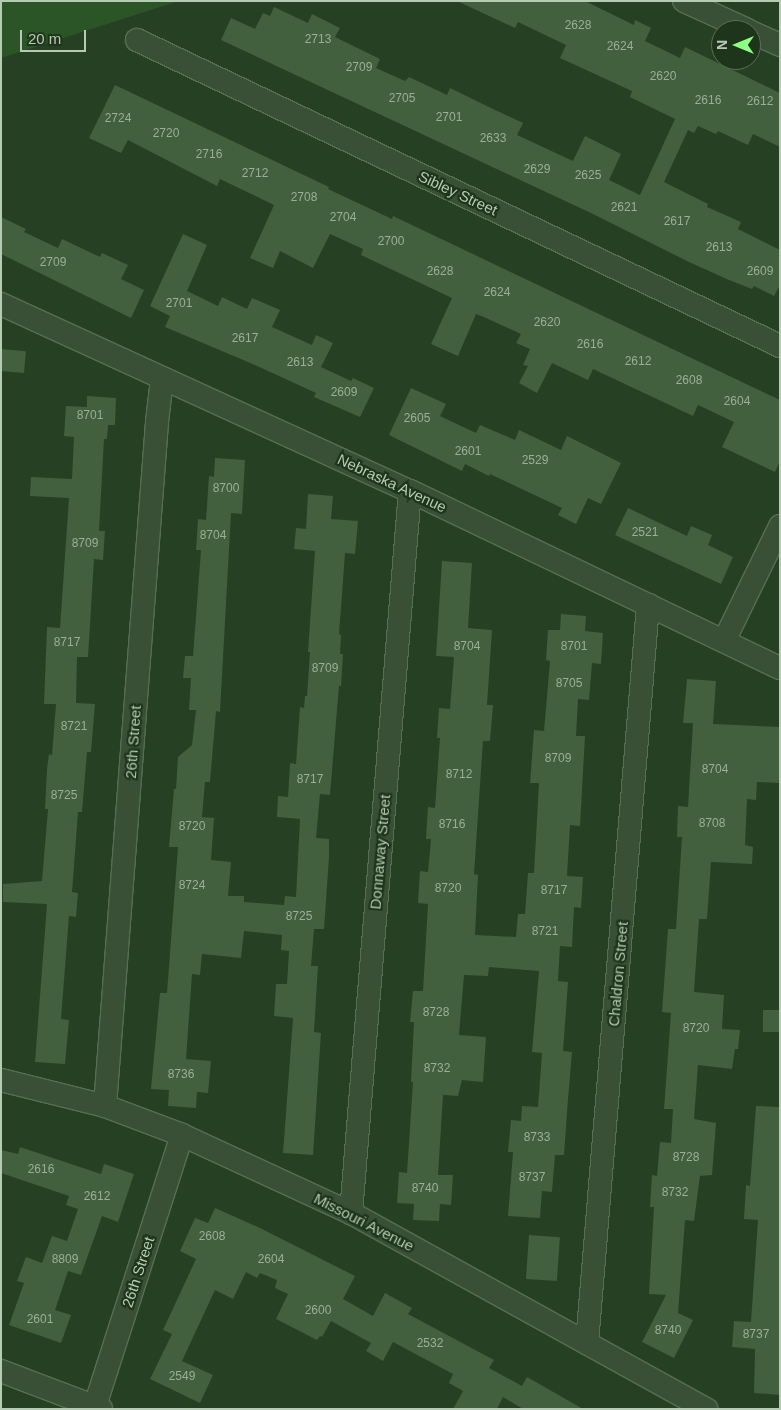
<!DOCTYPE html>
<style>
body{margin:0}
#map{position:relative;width:781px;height:1410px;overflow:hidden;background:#264023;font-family:Arial,sans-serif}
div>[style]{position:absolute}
.water>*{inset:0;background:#2b5526}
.building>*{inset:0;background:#425f3e;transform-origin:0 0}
.roads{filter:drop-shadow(1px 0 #576e55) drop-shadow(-1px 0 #576e55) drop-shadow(0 1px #576e55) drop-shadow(0 -1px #576e55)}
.street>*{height:22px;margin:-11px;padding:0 11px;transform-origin:11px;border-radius:11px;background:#395037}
span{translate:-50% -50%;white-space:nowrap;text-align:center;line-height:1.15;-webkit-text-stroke:4.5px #1e351c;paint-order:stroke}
.number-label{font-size:12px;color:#98b096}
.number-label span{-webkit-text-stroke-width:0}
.street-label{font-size:15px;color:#b5cbb3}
.frame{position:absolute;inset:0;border:2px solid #b5cbb3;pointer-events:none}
.north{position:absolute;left:711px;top:20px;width:50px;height:50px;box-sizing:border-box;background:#1e351c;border:1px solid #5a7158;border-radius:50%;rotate:270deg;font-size:14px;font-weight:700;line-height:20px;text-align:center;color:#b5cbb3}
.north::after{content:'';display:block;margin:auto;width:18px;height:22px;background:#8dff84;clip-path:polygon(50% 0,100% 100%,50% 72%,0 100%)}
.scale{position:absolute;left:20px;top:30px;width:66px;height:22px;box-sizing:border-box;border:2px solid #b5cbb3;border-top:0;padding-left:6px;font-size:15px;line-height:18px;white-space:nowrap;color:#b5cbb3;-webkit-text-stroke:4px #1e351c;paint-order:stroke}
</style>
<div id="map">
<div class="water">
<div style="clip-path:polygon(1px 1px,179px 1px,1px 58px)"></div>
</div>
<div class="building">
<div style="clip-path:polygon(457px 1px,585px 1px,634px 25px,635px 20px,651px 28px,645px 41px,680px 58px,685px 47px,780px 93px,780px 147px,753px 134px,748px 145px,718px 131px,716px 134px,698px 126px,694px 133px,688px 130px,664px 182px,708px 204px,707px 207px,741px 222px,738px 229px,780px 250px,780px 285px,774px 296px,754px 286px,752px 289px,729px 280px,689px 262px,593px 214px,221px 40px,231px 18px,255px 29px,263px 13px,270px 16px,274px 7px,308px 23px,312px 14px,340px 28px,335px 37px,380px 59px,376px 68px,405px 81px,409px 77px,447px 95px,450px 88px,493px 109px,523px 123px,517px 135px,573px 161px,585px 136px,621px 154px,609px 180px,640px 195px,675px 119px,630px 97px,632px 91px,560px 58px,566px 45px,518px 22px,515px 28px)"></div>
<div style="clip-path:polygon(115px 85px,329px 187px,328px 189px,392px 219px,393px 216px,780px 400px,780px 461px,775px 472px,722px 447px,734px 422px,698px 405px,693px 416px,593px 369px,588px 380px,552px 363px,537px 393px,519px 383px,528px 366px,523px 365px,530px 349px,516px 343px,521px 334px,486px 318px,476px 314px,458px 356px,431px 344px,452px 298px,361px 255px,363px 249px,330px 234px,313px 268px,280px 251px,273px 268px,250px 258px,274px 205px,220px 179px,217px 186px,128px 140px,121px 153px,89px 138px)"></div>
<div style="clip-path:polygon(1px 217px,26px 229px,24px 232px,58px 248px,62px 239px,100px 257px,102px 253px,128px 265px,121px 279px,144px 290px,131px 318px,1px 254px)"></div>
<div style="clip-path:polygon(183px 234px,207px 245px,187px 291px,218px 306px,222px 297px,247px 309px,252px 298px,280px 310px,272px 327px,312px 345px,316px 335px,333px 343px,321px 367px,351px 381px,353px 378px,374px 388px,360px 417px,314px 397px,316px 393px,255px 365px,165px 327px,170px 316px,150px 306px)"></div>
<div style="left:1px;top:349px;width:25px;height:22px;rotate:5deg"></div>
<div style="clip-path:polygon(411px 388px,446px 404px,440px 416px,476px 433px,480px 425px,515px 440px,519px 430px,561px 450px,567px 436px,621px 463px,601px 504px,588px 498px,576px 524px,558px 515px,562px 508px,490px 474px,489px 476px,465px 464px,462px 471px,389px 435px)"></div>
<div style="clip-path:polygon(87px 396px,116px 398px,115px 425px,108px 425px,107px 439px,104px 439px,99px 531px,105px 531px,103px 560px,94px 559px,88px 657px,77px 657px,76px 703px,95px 704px,91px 752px,87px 752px,82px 812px,78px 812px,72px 892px,78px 893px,76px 917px,69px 916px,61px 1019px,69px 1020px,65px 1064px,35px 1062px,47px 904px,3px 902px,3px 884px,42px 881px,48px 809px,45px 809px,47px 769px,49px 754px,52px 755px,56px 704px,44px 704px,47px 627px,60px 628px,69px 498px,30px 496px,31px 477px,72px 479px,74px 437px,64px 436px,66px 406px,87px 407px)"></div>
<div style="clip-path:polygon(215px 458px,245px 460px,242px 514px,231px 513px,220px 712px,216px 711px,210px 782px,205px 782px,202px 817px,214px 818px,211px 860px,231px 862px,228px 896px,244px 896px,244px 902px,284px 905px,285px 896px,296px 897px,300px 819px,277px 817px,278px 796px,288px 797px,290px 763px,296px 764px,300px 707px,304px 708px,305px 696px,307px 696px,310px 652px,308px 652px,315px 551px,294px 549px,296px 528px,306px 529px,308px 494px,333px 496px,331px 519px,358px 521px,355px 554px,345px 553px,339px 634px,341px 635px,340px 654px,343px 654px,341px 686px,339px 686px,330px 795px,320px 794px,316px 838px,329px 839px,329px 857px,324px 929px,314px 929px,311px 966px,318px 966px,314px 1032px,321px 1033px,313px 1155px,283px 1153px,293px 1018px,274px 1016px,276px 984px,287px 984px,289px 951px,281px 950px,282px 935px,244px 931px,241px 958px,202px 954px,200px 975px,192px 974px,186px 1059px,211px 1061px,208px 1093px,197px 1092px,196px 1108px,168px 1106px,169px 1090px,151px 1089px,160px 993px,167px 993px,178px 847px,169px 847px,174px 789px,176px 789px,178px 757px,192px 745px,196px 710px,189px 710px,191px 678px,183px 678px,185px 656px,193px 656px,201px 550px,196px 550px,198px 519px,206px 520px,209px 476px,214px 477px)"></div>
<div style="clip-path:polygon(628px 508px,687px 536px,691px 526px,712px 535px,708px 545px,733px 557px,721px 584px,615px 535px)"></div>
<div style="clip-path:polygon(442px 561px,472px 563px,468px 628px,492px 630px,487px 705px,493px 705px,490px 741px,483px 741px,474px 874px,478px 875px,475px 935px,516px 937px,518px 914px,525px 914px,528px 873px,534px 873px,539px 783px,530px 783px,534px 730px,544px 731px,550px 661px,546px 660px,548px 630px,560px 630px,561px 614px,586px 616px,585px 631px,603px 633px,601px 664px,592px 663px,589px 700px,578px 699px,576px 736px,585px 736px,580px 826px,570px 825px,567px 876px,583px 877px,581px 908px,574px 907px,572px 947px,560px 946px,558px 981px,568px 982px,563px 1051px,572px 1052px,568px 1099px,564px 1155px,555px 1155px,552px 1192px,542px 1191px,540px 1218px,508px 1216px,513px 1152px,508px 1152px,511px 1120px,521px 1121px,522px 1106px,538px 1107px,542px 1053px,532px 1052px,539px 971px,489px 967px,488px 976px,464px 975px,459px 1035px,486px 1037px,483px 1082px,462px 1080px,458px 1096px,443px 1095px,438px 1175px,453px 1175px,451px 1205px,440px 1204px,439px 1221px,413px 1220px,414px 1204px,397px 1203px,399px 1172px,407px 1173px,413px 1082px,411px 1082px,414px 1022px,410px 1022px,413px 991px,423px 991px,428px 904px,418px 903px,420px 871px,428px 872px,431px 839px,426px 839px,428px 807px,435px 808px,440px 738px,437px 738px,439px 708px,450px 709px,454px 657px,436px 656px)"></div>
<div style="clip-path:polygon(687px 679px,716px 681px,713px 724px,780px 727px,780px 783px,757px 782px,756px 800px,747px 799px,745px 845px,753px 847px,752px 864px,711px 862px,707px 919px,699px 919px,694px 992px,724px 995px,722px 1029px,740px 1030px,738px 1049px,735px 1049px,732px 1069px,698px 1065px,694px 1119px,716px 1123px,712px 1175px,700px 1176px,694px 1221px,685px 1220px,678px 1313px,693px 1320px,674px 1358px,642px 1342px,666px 1295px,649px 1294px,654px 1207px,650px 1207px,652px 1175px,657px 1176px,660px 1142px,671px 1143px,673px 1109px,664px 1109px,671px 1013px,662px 1012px,668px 929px,676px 929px,682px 837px,677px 837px,678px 806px,688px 807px,693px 723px,683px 723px)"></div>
<div style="left:763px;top:1010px;width:17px;height:22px"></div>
<div style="clip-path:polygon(756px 1106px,780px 1107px,780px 1395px,754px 1393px,755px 1349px,732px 1347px,734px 1321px,751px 1322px,758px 1220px,744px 1219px,746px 1185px,750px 1186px)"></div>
<div style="clip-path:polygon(20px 1147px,101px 1174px,104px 1164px,134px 1174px,118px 1222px,102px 1216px,81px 1275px,68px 1271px,55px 1310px,71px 1315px,61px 1343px,9px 1325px,24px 1283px,17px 1281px,26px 1257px,42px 1263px,52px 1236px,67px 1241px,78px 1209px,66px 1205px,69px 1196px,1px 1173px,1px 1150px,18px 1154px)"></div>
<div style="clip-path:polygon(215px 1208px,260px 1228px,355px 1276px,343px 1299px,373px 1316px,385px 1293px,412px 1308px,408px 1314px,494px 1360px,489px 1368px,522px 1386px,527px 1377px,583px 1409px,523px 1409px,503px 1397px,497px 1409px,453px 1409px,463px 1391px,449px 1383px,453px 1374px,393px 1342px,383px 1361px,366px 1351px,371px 1343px,331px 1321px,322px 1337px,320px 1336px,317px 1340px,276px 1319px,288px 1294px,275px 1288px,277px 1280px,260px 1273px,257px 1278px,246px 1272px,233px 1299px,215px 1290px,182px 1361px,213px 1375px,200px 1403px,150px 1379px,172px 1334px,163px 1330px,196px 1259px,180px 1251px,195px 1218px,208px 1223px)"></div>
<div style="left:529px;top:1235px;width:31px;height:44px;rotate:4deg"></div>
</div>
<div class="roads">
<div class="street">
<div style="left:684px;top:1px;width:70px;rotate:24.4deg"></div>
<div style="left:751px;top:32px;width:32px;rotate:24deg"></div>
<div style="left:137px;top:40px;width:712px;rotate:25.45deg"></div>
<div style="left:1px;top:304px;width:450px;rotate:24.6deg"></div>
<div style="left:410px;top:491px;width:410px;rotate:25.6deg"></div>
<div style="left:724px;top:641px;width:128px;rotate:-64deg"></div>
<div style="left:1px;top:1080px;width:107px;rotate:14deg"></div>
<div style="left:105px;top:1106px;width:82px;rotate:20.6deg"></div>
<div style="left:182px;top:1135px;width:186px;rotate:24.8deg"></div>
<div style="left:351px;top:1213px;width:406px;rotate:28.9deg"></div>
<div style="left:105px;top:1106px;width:686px;rotate:-85.65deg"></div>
<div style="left:157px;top:422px;width:43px;rotate:-83.4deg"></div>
<div style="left:351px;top:1213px;width:724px;rotate:-85.33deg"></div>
<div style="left:587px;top:1343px;width:741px;rotate:-85.27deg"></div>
<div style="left:1px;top:1371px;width:107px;rotate:20.8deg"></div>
<div style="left:94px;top:1409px;width:288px;rotate:-72.2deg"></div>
</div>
</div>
<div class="number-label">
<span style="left:578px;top:26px">2628</span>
<span style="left:318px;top:40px">2713</span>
<span style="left:620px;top:47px">2624</span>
<span style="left:359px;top:68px">2709</span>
<span style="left:663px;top:77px">2620</span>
<span style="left:402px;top:99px">2705</span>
<span style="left:708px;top:101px">2616</span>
<span style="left:760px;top:102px">2612</span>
<span style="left:449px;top:118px">2701</span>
<span style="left:118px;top:119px">2724</span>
<span style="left:166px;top:134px">2720</span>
<span style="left:493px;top:139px">2633</span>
<span style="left:209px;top:155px">2716</span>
<span style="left:537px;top:170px">2629</span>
<span style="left:255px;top:174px">2712</span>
<span style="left:588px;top:176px">2625</span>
<span style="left:304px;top:198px">2708</span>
<span style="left:624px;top:208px">2621</span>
<span style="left:343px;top:218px">2704</span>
<span style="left:677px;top:222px">2617</span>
<span style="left:391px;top:242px">2700</span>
<span style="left:719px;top:248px">2613</span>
<span style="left:53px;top:263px">2709</span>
<span style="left:440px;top:272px">2628</span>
<span style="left:760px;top:272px">2609</span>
<span style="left:497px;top:293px">2624</span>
<span style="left:179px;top:304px">2701</span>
<span style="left:547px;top:323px">2620</span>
<span style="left:245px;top:339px">2617</span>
<span style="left:590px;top:345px">2616</span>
<span style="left:638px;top:362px">2612</span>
<span style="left:300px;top:363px">2613</span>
<span style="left:689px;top:381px">2608</span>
<span style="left:344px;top:393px">2609</span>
<span style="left:737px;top:402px">2604</span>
<span style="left:90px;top:416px">8701</span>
<span style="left:417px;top:419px">2605</span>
<span style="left:468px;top:452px">2601</span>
<span style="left:535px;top:461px">2529</span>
<span style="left:226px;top:489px">8700</span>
<span style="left:645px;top:533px">2521</span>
<span style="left:213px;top:536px">8704</span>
<span style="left:85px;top:544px">8709</span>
<span style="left:67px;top:643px">8717</span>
<span style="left:467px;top:647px">8704</span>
<span style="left:574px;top:647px">8701</span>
<span style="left:325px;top:669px">8709</span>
<span style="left:569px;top:684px">8705</span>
<span style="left:74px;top:727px">8721</span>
<span style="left:558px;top:759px">8709</span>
<span style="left:715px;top:770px">8704</span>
<span style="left:459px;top:775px">8712</span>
<span style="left:310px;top:780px">8717</span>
<span style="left:64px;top:796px">8725</span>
<span style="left:712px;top:824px">8708</span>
<span style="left:452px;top:825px">8716</span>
<span style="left:192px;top:827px">8720</span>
<span style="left:192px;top:886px">8724</span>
<span style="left:448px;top:889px">8720</span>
<span style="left:554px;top:891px">8717</span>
<span style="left:299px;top:917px">8725</span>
<span style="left:545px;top:932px">8721</span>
<span style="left:436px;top:1013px">8728</span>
<span style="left:696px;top:1029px">8720</span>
<span style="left:437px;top:1069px">8732</span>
<span style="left:181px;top:1075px">8736</span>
<span style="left:537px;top:1138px">8733</span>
<span style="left:686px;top:1158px">8728</span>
<span style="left:41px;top:1170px">2616</span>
<span style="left:532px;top:1178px">8737</span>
<span style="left:425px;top:1189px">8740</span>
<span style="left:675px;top:1193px">8732</span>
<span style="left:97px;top:1197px">2612</span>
<span style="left:212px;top:1237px">2608</span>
<span style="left:65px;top:1260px">8809</span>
<span style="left:271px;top:1260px">2604</span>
<span style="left:318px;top:1311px">2600</span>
<span style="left:40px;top:1320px">2601</span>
<span style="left:668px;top:1331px">8740</span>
<span style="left:756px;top:1335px">8737</span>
<span style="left:430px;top:1344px">2532</span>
<span style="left:182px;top:1377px">2549</span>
</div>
<div class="street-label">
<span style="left:458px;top:193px;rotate:25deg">Sibley Street</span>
<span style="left:392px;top:483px;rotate:25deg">Nebraska Avenue</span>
<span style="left:133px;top:742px;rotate:-86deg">26th Street</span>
<span style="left:380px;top:852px;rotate:-85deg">Donnaway Street</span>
<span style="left:618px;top:974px;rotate:-85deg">Chaldron Street</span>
<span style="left:364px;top:1222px;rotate:27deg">Missouri Avenue</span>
<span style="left:138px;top:1272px;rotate:-72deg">26th Street</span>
</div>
<div class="frame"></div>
<div class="north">N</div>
<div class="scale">20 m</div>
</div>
